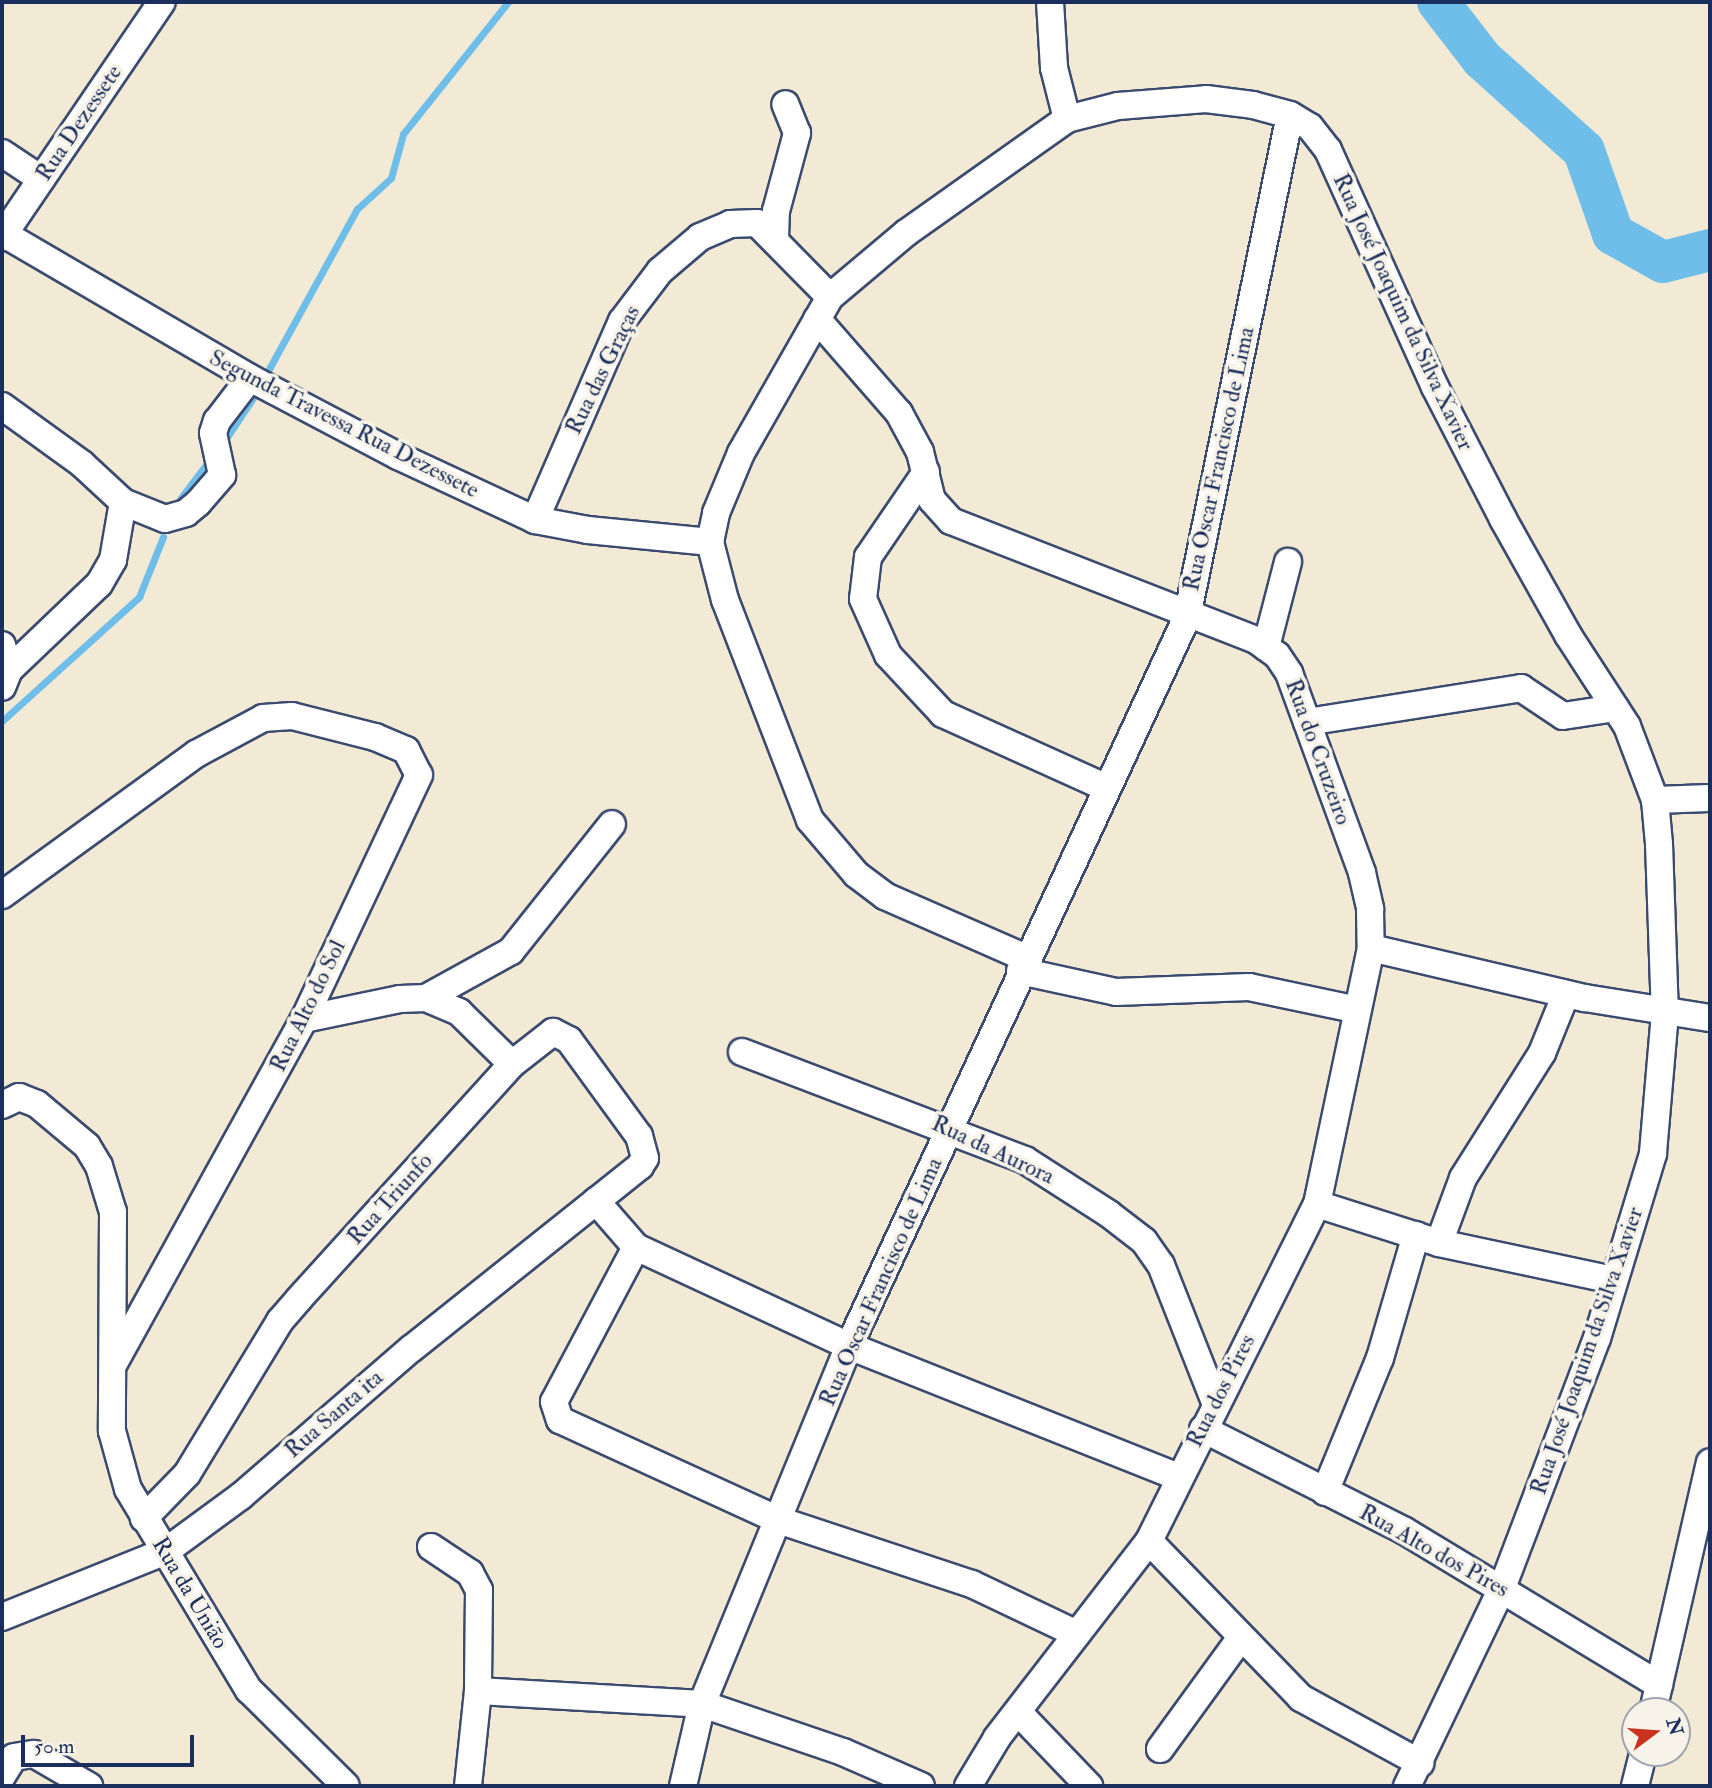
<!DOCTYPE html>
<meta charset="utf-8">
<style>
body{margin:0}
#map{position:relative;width:1712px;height:1788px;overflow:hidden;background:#f2ead5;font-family:"IM FELL Double Pica",serif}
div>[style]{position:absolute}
.stream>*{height:7px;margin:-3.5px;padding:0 3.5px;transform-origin:3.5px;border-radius:3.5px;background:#6fbeea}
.river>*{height:42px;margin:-21px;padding:0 21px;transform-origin:21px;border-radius:21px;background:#6fbeea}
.roads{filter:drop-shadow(2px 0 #3b4b70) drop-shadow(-2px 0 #3b4b70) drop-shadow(0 2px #3b4b70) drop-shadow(0 -2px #3b4b70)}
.minor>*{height:26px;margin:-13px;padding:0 13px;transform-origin:13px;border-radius:13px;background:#fff}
span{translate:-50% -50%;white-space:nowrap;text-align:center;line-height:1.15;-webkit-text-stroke:7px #f7f3e8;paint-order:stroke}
.street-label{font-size:23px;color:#1b2f5e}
.frame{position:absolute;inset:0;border:4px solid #1b2f5e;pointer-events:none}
.north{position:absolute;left:1621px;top:1697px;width:70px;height:70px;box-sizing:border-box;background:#f7f3e8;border:2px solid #9fa5b1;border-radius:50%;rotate:74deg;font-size:19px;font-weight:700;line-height:28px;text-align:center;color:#1b2f5e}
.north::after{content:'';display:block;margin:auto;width:24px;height:32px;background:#c8321e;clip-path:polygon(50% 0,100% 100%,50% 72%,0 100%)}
.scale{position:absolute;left:21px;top:1735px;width:173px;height:32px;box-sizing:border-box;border:4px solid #1b2f5e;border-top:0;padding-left:9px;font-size:21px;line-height:24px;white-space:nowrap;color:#1b2f5e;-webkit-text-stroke:5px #f7f3e8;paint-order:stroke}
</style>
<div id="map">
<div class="stream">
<div style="left:264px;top:378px;width:193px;rotate:-61.2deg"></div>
<div style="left:357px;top:209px;width:46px;rotate:-42.4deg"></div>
<div style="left:391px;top:178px;width:46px;rotate:-74.7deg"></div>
<div style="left:403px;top:134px;width:169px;rotate:-51.5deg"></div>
<div style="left:223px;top:443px;width:65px;rotate:-56.3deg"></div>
<div style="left:180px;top:499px;width:51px;rotate:-52.9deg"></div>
<div style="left:2px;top:721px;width:185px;rotate:-42.1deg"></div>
<div style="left:139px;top:597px;width:65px;rotate:-68.2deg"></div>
</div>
<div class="river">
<div style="left:1438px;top:2px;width:72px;rotate:52.3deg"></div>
<div style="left:1482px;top:59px;width:137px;rotate:42deg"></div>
<div style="left:1584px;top:151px;width:88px;rotate:70.7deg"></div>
<div style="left:1613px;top:234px;width:57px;rotate:29.2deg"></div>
<div style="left:1663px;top:262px;width:49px;rotate:-14.3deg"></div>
</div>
<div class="roads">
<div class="minor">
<div style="left:1050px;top:2px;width:66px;rotate:86.5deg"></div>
<div style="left:1054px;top:68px;width:53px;rotate:75.7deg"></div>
<div style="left:2px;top:153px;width:47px;rotate:33.7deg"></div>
<div style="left:4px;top:234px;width:287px;rotate:30.3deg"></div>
<div style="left:252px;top:379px;width:165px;rotate:27.8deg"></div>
<div style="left:398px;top:456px;width:151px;rotate:25deg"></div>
<div style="left:535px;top:520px;width:54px;rotate:10.7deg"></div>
<div style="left:588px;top:530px;width:123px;rotate:5.6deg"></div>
<div style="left:2px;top:237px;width:284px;rotate:-55.8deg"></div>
<div style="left:775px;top:238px;width:27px;rotate:-88deg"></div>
<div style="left:776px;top:211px;width:81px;rotate:-74.9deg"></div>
<div style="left:797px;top:133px;width:31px;rotate:-112deg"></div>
<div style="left:817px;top:319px;width:125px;rotate:48.9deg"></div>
<div style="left:899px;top:413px;width:44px;rotate:61.7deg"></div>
<div style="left:920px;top:452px;width:49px;rotate:76deg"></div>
<div style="left:932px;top:500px;width:28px;rotate:48deg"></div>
<div style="left:951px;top:521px;width:327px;rotate:21.3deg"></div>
<div style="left:1256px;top:640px;width:26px;rotate:36deg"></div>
<div style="left:1277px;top:655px;width:22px;rotate:56deg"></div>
<div style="left:1289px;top:673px;width:213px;rotate:69.9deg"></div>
<div style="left:1362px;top:873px;width:37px;rotate:77deg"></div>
<div style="left:1370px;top:909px;width:39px;rotate:89deg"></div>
<div style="left:1371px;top:948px;width:262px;rotate:101.9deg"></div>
<div style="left:1317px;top:1204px;width:377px;rotate:116.5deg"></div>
<div style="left:1149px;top:1541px;width:249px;rotate:127.7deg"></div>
<div style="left:997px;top:1738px;width:56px;rotate:121.1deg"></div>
<div style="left:2px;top:406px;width:99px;rotate:35.9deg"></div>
<div style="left:82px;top:464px;width:56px;rotate:42.8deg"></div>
<div style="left:123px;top:502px;width:59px;rotate:99.8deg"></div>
<div style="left:113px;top:560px;width:28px;rotate:120deg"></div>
<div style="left:99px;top:584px;width:124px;rotate:136.3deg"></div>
<div style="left:926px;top:472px;width:103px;rotate:124.3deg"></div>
<div style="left:868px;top:557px;width:42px;rotate:96.8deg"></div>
<div style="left:863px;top:599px;width:61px;rotate:65.9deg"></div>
<div style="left:888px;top:655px;width:81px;rotate:47deg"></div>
<div style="left:943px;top:714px;width:180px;rotate:24.3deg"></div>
<div style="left:123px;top:502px;width:45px;rotate:22deg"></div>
<div style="left:165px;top:519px;width:22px;rotate:-16deg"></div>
<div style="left:186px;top:513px;width:16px;rotate:-40deg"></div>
<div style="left:198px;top:503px;width:37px;rotate:-49deg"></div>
<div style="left:222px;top:475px;width:43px;rotate:-102.1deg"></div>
<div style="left:213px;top:433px;width:13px;rotate:-72deg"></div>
<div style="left:217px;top:421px;width:54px;rotate:-52.5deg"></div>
<div style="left:535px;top:520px;width:217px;rotate:-66.4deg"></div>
<div style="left:622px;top:321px;width:63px;rotate:-52.8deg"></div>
<div style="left:660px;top:271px;width:52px;rotate:-40.4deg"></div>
<div style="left:700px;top:237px;width:33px;rotate:-23deg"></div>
<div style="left:730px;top:224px;width:27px;rotate:-2deg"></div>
<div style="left:757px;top:223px;width:104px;rotate:45.4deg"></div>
<div style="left:2px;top:645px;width:26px;rotate:74deg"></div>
<div style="left:9px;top:670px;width:18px;rotate:112deg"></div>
<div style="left:1266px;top:647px;width:88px;rotate:-75.5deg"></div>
<div style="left:1307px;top:722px;width:217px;rotate:-9deg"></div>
<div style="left:1521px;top:688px;width:50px;rotate:33.7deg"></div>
<div style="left:1563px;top:716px;width:53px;rotate:-8.7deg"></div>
<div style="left:1655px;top:800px;width:55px;rotate:-2.1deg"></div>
<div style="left:2px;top:895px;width:240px;rotate:-36deg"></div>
<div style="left:196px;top:754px;width:76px;rotate:-28.2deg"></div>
<div style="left:263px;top:718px;width:29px;rotate:-4deg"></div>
<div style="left:292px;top:716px;width:86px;rotate:14.2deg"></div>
<div style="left:375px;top:737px;width:34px;rotate:23deg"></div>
<div style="left:406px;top:750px;width:28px;rotate:63deg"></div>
<div style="left:419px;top:775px;width:270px;rotate:115.2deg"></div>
<div style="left:304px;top:1019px;width:391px;rotate:118.9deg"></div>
<div style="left:1371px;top:948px;width:220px;rotate:13.2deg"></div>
<div style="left:1585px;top:998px;width:127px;rotate:9.1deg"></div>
<div style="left:1026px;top:958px;width:154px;rotate:-156.3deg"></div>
<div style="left:885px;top:896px;width:36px;rotate:-143deg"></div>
<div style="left:856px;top:874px;width:71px;rotate:-130.4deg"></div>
<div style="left:810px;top:820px;width:236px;rotate:-111.1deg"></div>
<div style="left:725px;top:600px;width:60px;rotate:-104.5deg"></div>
<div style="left:710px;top:542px;width:30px;rotate:-78deg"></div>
<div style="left:716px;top:513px;width:65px;rotate:-67.4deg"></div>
<div style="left:741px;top:453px;width:180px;rotate:-60.3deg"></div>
<div style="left:830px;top:297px;width:99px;rotate:-40.1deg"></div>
<div style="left:906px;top:233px;width:197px;rotate:-35.3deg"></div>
<div style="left:1067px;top:119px;width:53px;rotate:-14.3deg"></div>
<div style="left:1118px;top:106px;width:88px;rotate:-4.5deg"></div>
<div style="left:1206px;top:99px;width:47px;rotate:7.3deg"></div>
<div style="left:1253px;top:105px;width:38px;rotate:15deg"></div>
<div style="left:1290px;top:115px;width:23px;rotate:31deg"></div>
<div style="left:1310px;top:127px;width:29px;rotate:52deg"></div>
<div style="left:1328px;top:150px;width:260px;rotate:65.7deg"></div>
<div style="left:1435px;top:387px;width:148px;rotate:62.7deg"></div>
<div style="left:1503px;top:519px;width:133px;rotate:60.7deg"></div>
<div style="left:1568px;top:635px;width:108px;rotate:57deg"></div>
<div style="left:1627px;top:726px;width:79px;rotate:69.3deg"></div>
<div style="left:1655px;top:800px;width:44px;rotate:84.8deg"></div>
<div style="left:1659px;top:844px;width:169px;rotate:88deg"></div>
<div style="left:1665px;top:1013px;width:142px;rotate:94.9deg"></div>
<div style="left:1653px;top:1154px;width:192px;rotate:106.9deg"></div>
<div style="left:1597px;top:1338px;width:267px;rotate:110.8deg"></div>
<div style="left:1502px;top:1588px;width:220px;rotate:115.6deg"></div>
<div style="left:1020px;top:971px;width:98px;rotate:12.3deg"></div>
<div style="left:1116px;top:992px;width:133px;rotate:-2.2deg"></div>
<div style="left:1249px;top:987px;width:111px;rotate:11.9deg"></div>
<div style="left:426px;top:998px;width:97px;rotate:-28.9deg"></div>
<div style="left:511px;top:951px;width:162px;rotate:-51.5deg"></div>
<div style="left:304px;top:1019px;width:98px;rotate:-11.8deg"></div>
<div style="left:400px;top:999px;width:26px;rotate:-2deg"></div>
<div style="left:426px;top:998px;width:36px;rotate:23deg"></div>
<div style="left:459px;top:1012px;width:74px;rotate:44.5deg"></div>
<div style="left:742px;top:1052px;width:303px;rotate:20.9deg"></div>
<div style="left:1025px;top:1160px;width:100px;rotate:32.7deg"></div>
<div style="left:1109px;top:1214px;width:44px;rotate:37.6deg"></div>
<div style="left:1144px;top:1241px;width:29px;rotate:55deg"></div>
<div style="left:1161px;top:1265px;width:147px;rotate:68.5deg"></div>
<div style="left:2px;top:1105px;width:19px;rotate:-25deg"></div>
<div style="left:19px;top:1097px;width:19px;rotate:21deg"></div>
<div style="left:37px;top:1104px;width:65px;rotate:40deg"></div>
<div style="left:87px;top:1146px;width:23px;rotate:59deg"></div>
<div style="left:99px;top:1166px;width:48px;rotate:73.1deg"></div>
<div style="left:113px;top:1212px;width:219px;rotate:90.3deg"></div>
<div style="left:112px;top:1431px;width:60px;rotate:74.6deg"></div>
<div style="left:128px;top:1489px;width:235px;rotate:59deg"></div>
<div style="left:249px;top:1690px;width:136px;rotate:44.7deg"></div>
<div style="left:596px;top:1201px;width:61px;rotate:49deg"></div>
<div style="left:636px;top:1247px;width:235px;rotate:24.9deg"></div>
<div style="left:849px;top:1346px;width:354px;rotate:21.7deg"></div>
<div style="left:1317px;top:1204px;width:128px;rotate:17.7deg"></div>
<div style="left:1439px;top:1243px;width:178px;rotate:12deg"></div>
<div style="left:1439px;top:1243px;width:69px;rotate:-69.7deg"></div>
<div style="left:1463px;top:1178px;width:148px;rotate:-57.7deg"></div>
<div style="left:1542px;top:1053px;width:64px;rotate:-67.9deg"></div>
<div style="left:636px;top:1247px;width:175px;rotate:117.9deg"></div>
<div style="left:554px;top:1402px;width:19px;rotate:72deg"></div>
<div style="left:560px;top:1420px;width:240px;rotate:24.6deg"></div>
<div style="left:778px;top:1520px;width:204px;rotate:18.3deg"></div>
<div style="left:972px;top:1584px;width:116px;rotate:25.5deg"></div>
<div style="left:1203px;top:1429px;width:226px;rotate:26.8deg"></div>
<div style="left:1405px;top:1531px;width:297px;rotate:31.2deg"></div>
<div style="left:1325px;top:1492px;width:145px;rotate:-67.7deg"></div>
<div style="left:1380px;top:1358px;width:128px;rotate:-73.7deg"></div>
<div style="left:1149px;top:1541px;width:219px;rotate:45.9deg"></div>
<div style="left:1301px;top:1698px;width:136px;rotate:28.6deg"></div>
<div style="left:431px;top:1547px;width:47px;rotate:33.7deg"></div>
<div style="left:470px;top:1573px;width:19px;rotate:62deg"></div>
<div style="left:479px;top:1590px;width:101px;rotate:90.6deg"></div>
<div style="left:2px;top:1617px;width:177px;rotate:-21.9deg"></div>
<div style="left:166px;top:1551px;width:93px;rotate:-36.3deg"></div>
<div style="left:241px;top:1496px;width:225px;rotate:-40.9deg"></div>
<div style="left:411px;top:1349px;width:293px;rotate:-38.6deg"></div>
<div style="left:640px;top:1166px;width:9px;rotate:-58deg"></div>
<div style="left:645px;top:1158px;width:23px;rotate:-105deg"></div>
<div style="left:639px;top:1136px;width:119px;rotate:-126.1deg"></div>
<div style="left:569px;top:1040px;width:18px;rotate:-153deg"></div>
<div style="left:553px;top:1032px;width:52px;rotate:142deg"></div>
<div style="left:512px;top:1064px;width:317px;rotate:132.2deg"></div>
<div style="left:299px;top:1299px;width:29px;rotate:131deg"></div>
<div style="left:280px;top:1321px;width:179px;rotate:121.3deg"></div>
<div style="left:187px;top:1474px;width:62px;rotate:134.3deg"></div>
<div style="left:1653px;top:1711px;width:255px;rotate:-77.1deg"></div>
<div style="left:1018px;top:1712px;width:103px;rotate:46.2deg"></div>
<div style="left:1160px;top:1749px;width:136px;rotate:-54deg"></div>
<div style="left:2px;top:1776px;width:22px;rotate:-58deg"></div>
<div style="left:14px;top:1757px;width:20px;rotate:-9deg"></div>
<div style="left:34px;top:1754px;width:64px;rotate:30.2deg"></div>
<div style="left:468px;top:1786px;width:96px;rotate:-84deg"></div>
<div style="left:478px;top:1691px;width:224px;rotate:3.3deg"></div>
<div style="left:702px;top:1704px;width:149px;rotate:18.8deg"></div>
<div style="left:843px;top:1752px;width:85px;rotate:23.6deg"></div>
<div style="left:683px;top:1786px;width:84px;rotate:-77deg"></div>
<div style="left:702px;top:1704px;width:387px;rotate:-67.7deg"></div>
<div style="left:849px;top:1346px;width:804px;rotate:-65.13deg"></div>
<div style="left:1187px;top:617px;width:512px;rotate:-78.41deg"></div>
<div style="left:1635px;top:1786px;width:34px;rotate:-76deg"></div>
</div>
</div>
<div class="street-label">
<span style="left:79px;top:123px;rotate:-56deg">Rua Dezessete</span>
<span style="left:1403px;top:312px;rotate:65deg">Rua José Joaquim da Silva Xavier</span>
<span style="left:603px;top:370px;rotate:-64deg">Rua das Graças</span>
<span style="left:344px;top:424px;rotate:27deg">Segunda Travessa Rua Dezessete</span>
<span style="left:1219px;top:459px;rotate:-78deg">Rua Oscar Francisco de Lima</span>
<span style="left:1318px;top:752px;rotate:70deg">Rua do Cruzeiro</span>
<span style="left:308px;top:1006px;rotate:-64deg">Rua Alto do Sol</span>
<span style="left:993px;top:1150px;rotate:25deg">Rua da Aurora</span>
<span style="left:390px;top:1199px;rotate:-48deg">Rua Triunfo</span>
<span style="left:881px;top:1282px;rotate:-66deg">Rua Oscar Francisco de Lima</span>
<span style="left:1587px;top:1351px;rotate:-71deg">Rua José Joaquim da Silva Xavier</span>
<span style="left:1221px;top:1391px;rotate:-63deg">Rua dos Pires</span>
<span style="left:334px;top:1414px;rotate:-41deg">Rua Santa ita</span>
<span style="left:1434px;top:1551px;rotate:29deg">Rua Alto dos Pires</span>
<span style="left:190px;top:1593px;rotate:59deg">Rua da União</span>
</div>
<div class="frame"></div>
<div class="north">N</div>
<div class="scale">50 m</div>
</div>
